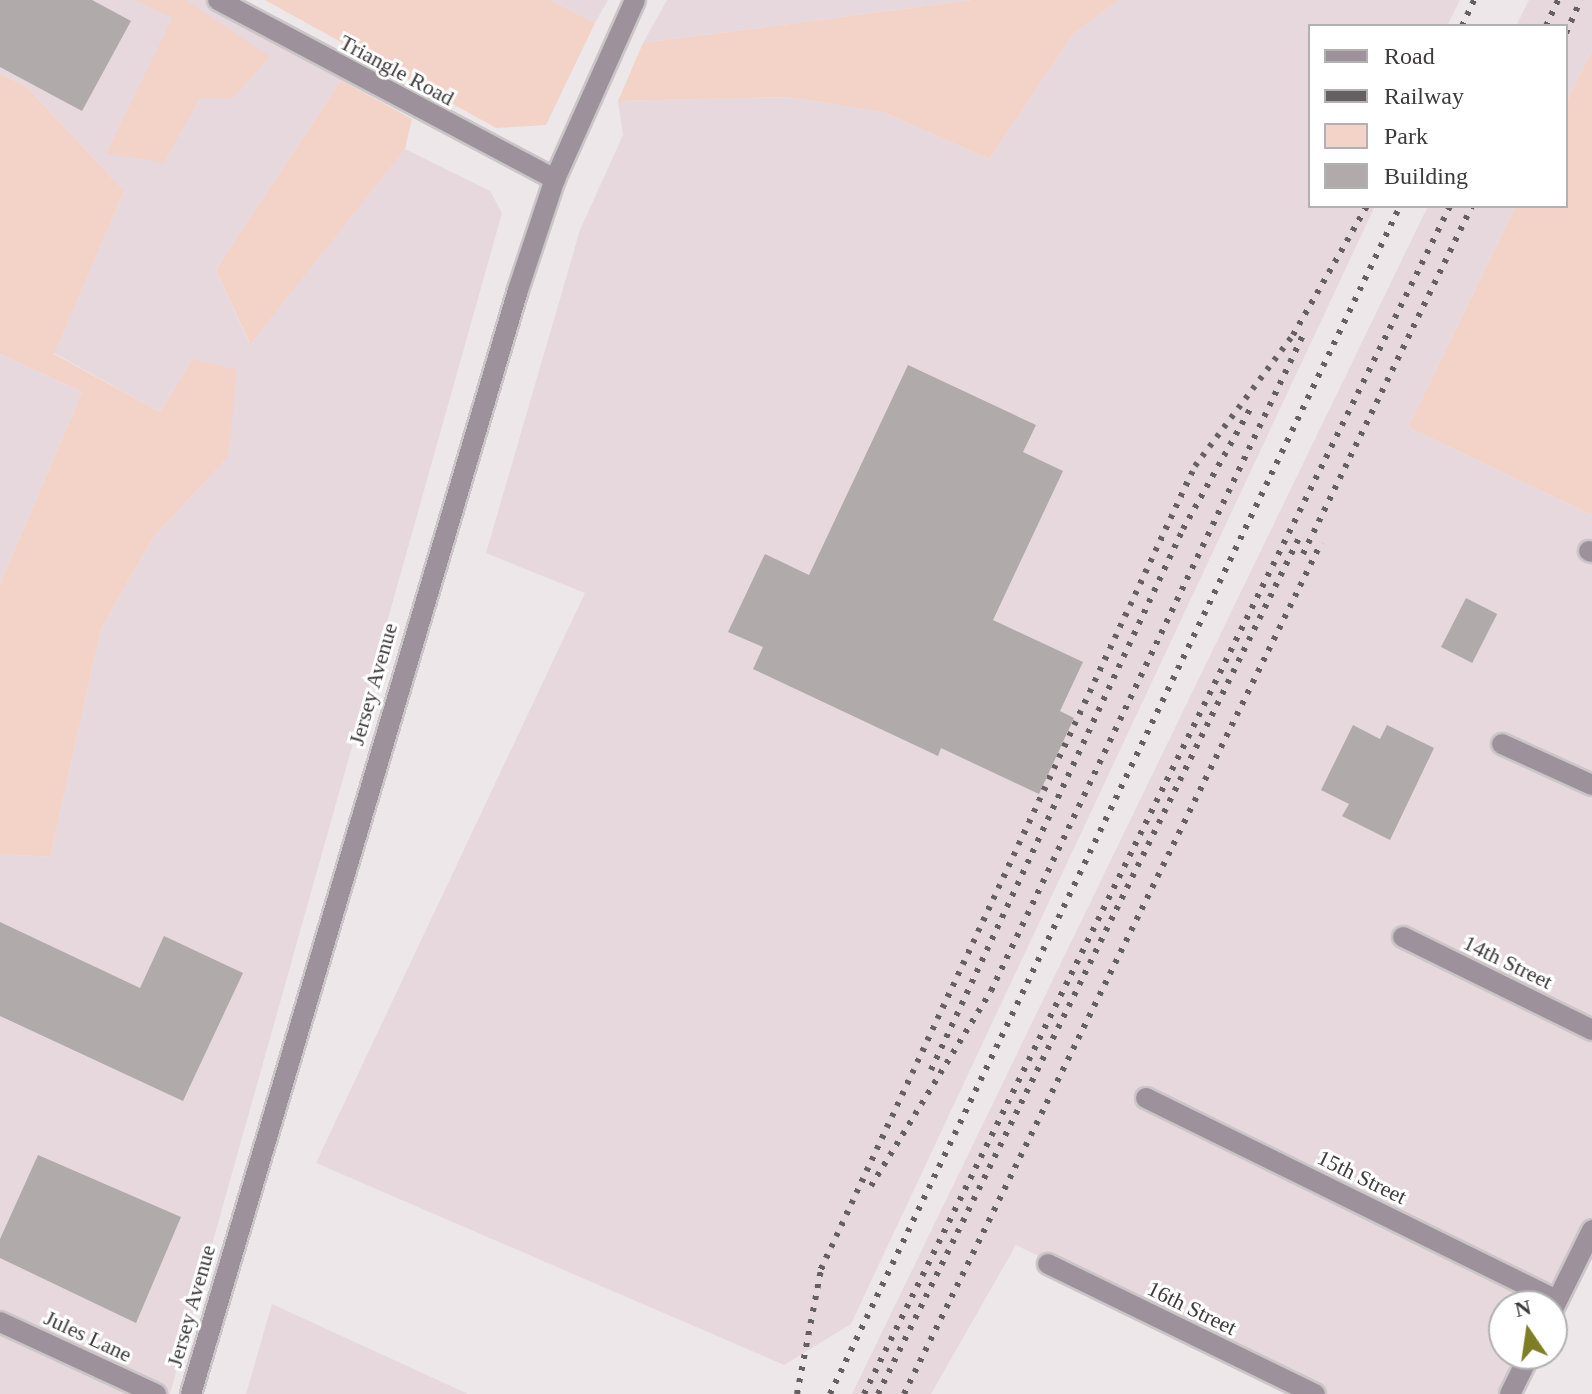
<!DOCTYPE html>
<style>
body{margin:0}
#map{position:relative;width:1592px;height:1394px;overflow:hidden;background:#ede7e9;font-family:"Times New Roman",serif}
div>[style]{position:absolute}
.built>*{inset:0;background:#e7d8de}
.green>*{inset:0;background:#f3d3c8}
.building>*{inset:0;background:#b0aaaa;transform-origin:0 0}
.roads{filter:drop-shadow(2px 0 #cac5c6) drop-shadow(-2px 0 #cac5c6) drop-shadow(0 2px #cac5c6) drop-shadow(0 -2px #cac5c6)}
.minor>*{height:20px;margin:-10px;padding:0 10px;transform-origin:10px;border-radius:10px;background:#9d919c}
.rail>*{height:6px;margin-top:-3px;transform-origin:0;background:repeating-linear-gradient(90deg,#646061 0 4px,transparent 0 12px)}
span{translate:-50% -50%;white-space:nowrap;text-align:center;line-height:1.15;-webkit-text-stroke:6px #fff;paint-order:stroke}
.street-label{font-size:22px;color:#3e3b3c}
.legend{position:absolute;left:1308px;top:24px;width:260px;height:184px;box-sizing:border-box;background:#fff;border:2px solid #b2b1b1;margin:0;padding:10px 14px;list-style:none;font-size:24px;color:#3e3b3c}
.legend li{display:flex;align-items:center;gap:16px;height:40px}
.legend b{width:40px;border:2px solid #b2b1b1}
.north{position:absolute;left:1488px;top:1290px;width:80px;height:80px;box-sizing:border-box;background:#fff;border:2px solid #b2b1b1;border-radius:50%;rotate:347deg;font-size:22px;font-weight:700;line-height:32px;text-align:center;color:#3e3b3c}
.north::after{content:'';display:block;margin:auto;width:28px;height:36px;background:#7e7e26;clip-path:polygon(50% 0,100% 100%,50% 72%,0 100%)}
</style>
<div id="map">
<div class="built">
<div style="clip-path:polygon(0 0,225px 0,351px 65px,216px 270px,249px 343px,405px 149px,490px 191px,502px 213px,170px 1394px,0 1394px,0 854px,50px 857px,101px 629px,152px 539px,228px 457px,193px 359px,160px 412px,54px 353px,124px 191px,26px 86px,0 74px)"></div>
<div style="clip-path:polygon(551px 0,608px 0,595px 23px)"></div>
<div style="clip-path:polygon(667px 0,972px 0,643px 43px)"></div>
<div style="clip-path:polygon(1119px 0,1460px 0,1447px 26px,1310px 26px,1310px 206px,1375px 206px,851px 1324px,784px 1365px,316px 1163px,585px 593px,486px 553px,580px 230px,623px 135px,618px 101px,789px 97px,883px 112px,989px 159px,1073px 34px)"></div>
<div style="clip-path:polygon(1529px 0,1592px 0,1592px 50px,1566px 103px,1566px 26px,1516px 26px)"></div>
<div style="clip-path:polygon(1428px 206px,1516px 206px,1408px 427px,1592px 515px,1592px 1238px,1552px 1321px,1552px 1306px,1504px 1306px,1504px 1354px,1536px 1354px,1517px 1394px,1323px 1394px,1016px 1245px,931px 1394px,852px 1394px)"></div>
<div style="clip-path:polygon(0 354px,82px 392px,0 584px)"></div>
<div style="clip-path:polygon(272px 1304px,468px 1394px,246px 1394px)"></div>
</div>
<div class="green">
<div style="clip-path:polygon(135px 0,186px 0,270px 57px,233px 98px,200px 98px,164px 162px,106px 154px,172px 18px)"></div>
<div style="clip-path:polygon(265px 0,551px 0,595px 23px,546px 125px,496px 128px)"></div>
<div style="clip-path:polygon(972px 0,1119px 0,1073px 34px,989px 159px,883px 112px,789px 97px,618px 101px,643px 43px)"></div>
<div style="clip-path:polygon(1592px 50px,1592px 515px,1408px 427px,1516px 206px,1566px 206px,1566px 103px)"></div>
<div style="clip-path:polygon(0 74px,26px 86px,124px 191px,54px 354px,160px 412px,193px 359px,237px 370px,228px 457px,152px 539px,101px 629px,50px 857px,0 854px,0 584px,82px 392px,0 354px)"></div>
<div style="clip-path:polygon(341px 80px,412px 119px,405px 149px,250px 344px,216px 270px)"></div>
</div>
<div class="building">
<div style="clip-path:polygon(0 0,92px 0,131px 21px,82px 111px,0 67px)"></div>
<div style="clip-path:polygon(908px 365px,1036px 425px,1023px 452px,1063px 471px,993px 620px,1083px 662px,1060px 711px,1074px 718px,1039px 794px,941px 748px,938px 756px,753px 669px,763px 647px,728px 632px,765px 554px,809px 575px)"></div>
<div style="left:1466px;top:598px;width:35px;height:55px;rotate:27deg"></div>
<div style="clip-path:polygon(1353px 725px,1380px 739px,1387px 725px,1434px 748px,1390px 840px,1342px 816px,1349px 804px,1321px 790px)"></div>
<div style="clip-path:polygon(0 922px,140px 988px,164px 936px,243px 973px,183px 1101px,0 1016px)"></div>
<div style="clip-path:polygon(38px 1155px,181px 1217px,136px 1323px,0 1258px,0 1239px)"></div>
</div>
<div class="roads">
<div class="minor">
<div style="left:218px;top:0;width:382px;rotate:28deg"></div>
<div style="left:1589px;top:551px;width:3px;rotate:18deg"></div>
<div style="left:1502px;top:744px;width:99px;rotate:24.5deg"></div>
<div style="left:1403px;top:937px;width:211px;rotate:26.2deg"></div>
<div style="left:1146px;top:1098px;width:458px;rotate:26.2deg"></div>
<div style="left:1048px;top:1264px;width:297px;rotate:26deg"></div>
<div style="left:1553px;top:1309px;width:88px;rotate:-63.7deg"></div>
<div style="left:0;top:1322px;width:172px;rotate:24.8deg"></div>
<div style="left:191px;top:1394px;width:1151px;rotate:-73.5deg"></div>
<div style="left:518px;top:290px;width:117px;rotate:-71.6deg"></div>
<div style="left:555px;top:179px;width:196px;rotate:-65.9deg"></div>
<div style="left:1510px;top:1394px;width:45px;rotate:-63.4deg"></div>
</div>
</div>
<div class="rail">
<div style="left:1462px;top:26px;width:29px;rotate:-65deg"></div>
<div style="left:1546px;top:26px;width:29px;rotate:-65deg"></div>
<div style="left:1566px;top:33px;width:36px;rotate:-66deg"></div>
<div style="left:1303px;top:554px;width:387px;rotate:-64.1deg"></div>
<div style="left:931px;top:1070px;width:597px;rotate:-65.02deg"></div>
<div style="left:1183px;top:529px;width:143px;rotate:-60.8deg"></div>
<div style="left:871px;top:1186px;width:229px;rotate:-58.4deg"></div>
<div style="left:991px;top:991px;width:731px;rotate:-64.56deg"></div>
<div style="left:797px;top:1394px;width:127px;rotate:-79.1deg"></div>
<div style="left:821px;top:1269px;width:886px;rotate:-65.03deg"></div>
<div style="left:1195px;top:466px;width:164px;rotate:-53.2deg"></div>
<div style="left:1293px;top:335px;width:149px;rotate:-60.2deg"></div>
<div style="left:830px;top:1394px;width:1318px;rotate:-64.37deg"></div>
<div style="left:864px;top:1394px;width:1325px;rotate:-63.74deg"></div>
<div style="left:878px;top:1394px;width:958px;rotate:-63.81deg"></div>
<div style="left:904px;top:1394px;width:948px;rotate:-63.89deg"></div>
</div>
<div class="street-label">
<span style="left:397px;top:70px;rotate:28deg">Triangle Road</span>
<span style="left:373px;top:684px;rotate:-74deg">Jersey Avenue</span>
<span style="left:1508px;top:962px;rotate:26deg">14th Street</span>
<span style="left:1362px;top:1177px;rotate:26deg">15th Street</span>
<span style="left:191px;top:1306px;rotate:-74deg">Jersey Avenue</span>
<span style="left:1192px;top:1308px;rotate:26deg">16th Street</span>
<span style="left:88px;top:1336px;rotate:25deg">Jules Lane</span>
</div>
<ul class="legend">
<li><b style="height:10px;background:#9d919c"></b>Road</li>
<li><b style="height:10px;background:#646061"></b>Railway</li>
<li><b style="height:22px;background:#f3d3c8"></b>Park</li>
<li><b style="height:22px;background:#b0aaaa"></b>Building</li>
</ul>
<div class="north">N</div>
</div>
